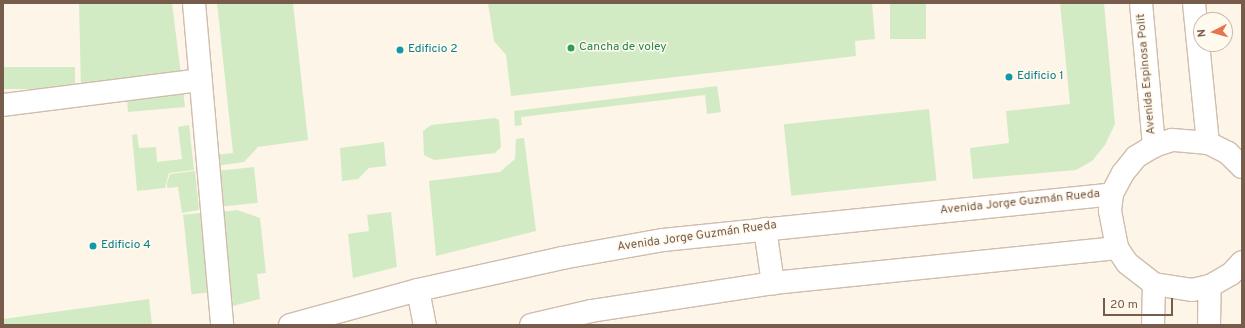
<!DOCTYPE html>
<meta charset="utf-8">
<style>
body{margin:0}
#map{position:relative;width:1245px;height:328px;overflow:hidden;background:#fdf5e7;font-family:Overpass,sans-serif}
div>[style]{position:absolute}
.green>*{inset:0;background:#d3ebc5;transform-origin:0 0}
.roads{filter:drop-shadow(1px 0 #cfbdad) drop-shadow(-1px 0 #cfbdad) drop-shadow(0 1px #cfbdad) drop-shadow(0 -1px #cfbdad)}
.minor>*{height:22px;margin:-11px;padding:0 11px;transform-origin:11px;border-radius:11px;background:#fff}
.dots>*{width:11px;height:11px;translate:-50% -50%;box-sizing:border-box;border:2px solid #fff9ee;border-radius:50%}
span{translate:-50% -50%;white-space:nowrap;text-align:center;line-height:1.15;-webkit-text-stroke:3px #fff9ee;paint-order:stroke}
.leisure-label{font-size:12px;color:#27864d}
.left{translate:0 -50%;text-align:left}
.culture-label{font-size:12px;color:#0d838f}
.street-label{font-size:12px;color:#775c4b}
.frame{position:absolute;inset:0;border:4px solid #775c4b;pointer-events:none}
.north{position:absolute;left:1193px;top:12px;width:40px;height:40px;box-sizing:border-box;background:#fff9ee;border:1px solid #c9baad;border-radius:50%;rotate:264deg;font-size:11px;font-weight:700;line-height:16px;text-align:center;color:#775c4b}
.north::after{content:'';display:block;margin:auto;width:14px;height:18px;background:#e6744d;clip-path:polygon(50% 0,100% 100%,50% 72%,0 100%)}
.scale{position:absolute;left:1103px;top:298px;width:70px;height:18px;box-sizing:border-box;border:2px solid #775c4b;border-top:0;padding-left:5px;font-size:12px;line-height:14px;white-space:nowrap;color:#775c4b;-webkit-text-stroke:3px #fff9ee;paint-order:stroke}
</style>
<div id="map">
<div class="green">
<div style="clip-path:polygon(79px 3px,172px 3px,185px 107px,128px 112px,126px 86px,81px 90px)"></div>
<div style="clip-path:polygon(217px 3px,293px 3px,308px 140px,258px 147px,244px 162px,216px 166px,215px 155px,233px 153px)"></div>
<div style="clip-path:polygon(488px 3px,872px 3px,875px 39px,855px 41px,856px 56px,511px 96px,506px 55px,494px 41px)"></div>
<div style="left:890px;top:3px;width:36px;height:36px"></div>
<div style="clip-path:polygon(1060px 3px,1104px 3px,1115px 124px,1105px 145px,1092px 161px,1076px 170px,973px 179px,970px 148px,1009px 143px,1006px 111px,1070px 104px)"></div>
<div style="left:75px;top:67px;width:22px;height:72px;rotate:90deg"></div>
<div style="clip-path:polygon(717px 86px,721px 112px,707px 114px,705px 95px,521px 117px,522px 125px,515px 126px,514px 111px)"></div>
<div style="left:929px;top:109px;width:72px;height:146px;rotate:84deg"></div>
<div style="clip-path:polygon(495px 118px,499px 120px,501px 147px,495px 153px,434px 160px,424px 155px,423px 131px,431px 125px)"></div>
<div style="clip-path:polygon(189px 125px,194px 170px,169px 173px,165px 188px,137px 191px,132px 135px,137px 134px,139px 148px,156px 147px,157px 162px,182px 159px,178px 127px)"></div>
<div style="clip-path:polygon(524px 138px,536px 231px,436px 256px,429px 181px,500px 172px,515px 159px,516px 139px)"></div>
<div style="clip-path:polygon(384px 142px,386px 166px,369px 168px,358px 179px,342px 181px,340px 148px)"></div>
<div style="left:254px;top:167px;width:36px;height:38px;rotate:84deg"></div>
<div style="clip-path:polygon(195px 171px,199px 210px,182px 213px,178px 187px,167px 188px,167px 183px,170px 174px)"></div>
<div style="clip-path:polygon(237px 210px,260px 218px,266px 273px,257px 274px,260px 299px,233px 306px,221px 212px)"></div>
<div style="clip-path:polygon(391px 212px,397px 267px,353px 278px,348px 234px,369px 231px,367px 215px)"></div>
<div style="left:200px;top:213px;width:80px;height:17px;rotate:84deg"></div>
<div style="clip-path:polygon(149px 299px,152px 325px,3px 325px,3px 319px)"></div>
</div>
<div class="roads">
<div class="minor">
<div style="left:194px;top:3px;width:323px;rotate:85deg"></div>
<div style="left:1141px;top:3px;width:144px;rotate:84.8deg"></div>
<div style="left:1194px;top:3px;width:141px;rotate:84.3deg"></div>
<div style="left:3px;top:105px;width:199px;rotate:-7.2deg"></div>
<div style="left:1242px;top:167px;width:20px;rotate:-135deg"></div>
<div style="left:1228px;top:153px;width:22px;rotate:-153deg"></div>
<div style="left:1208px;top:143px;width:36px;rotate:-175deg"></div>
<div style="left:1172px;top:140px;width:19px;rotate:162deg"></div>
<div style="left:1154px;top:146px;width:21px;rotate:149deg"></div>
<div style="left:1136px;top:157px;width:21px;rotate:129deg"></div>
<div style="left:1123px;top:173px;width:24px;rotate:118deg"></div>
<div style="left:1112px;top:194px;width:17px;rotate:97deg"></div>
<div style="left:1110px;top:211px;width:38px;rotate:79deg"></div>
<div style="left:1117px;top:248px;width:18px;rotate:56deg"></div>
<div style="left:1127px;top:263px;width:34px;rotate:38deg"></div>
<div style="left:1154px;top:284px;width:38px;rotate:9deg"></div>
<div style="left:1192px;top:290px;width:18px;rotate:-13deg"></div>
<div style="left:1210px;top:286px;width:24px;rotate:-30deg"></div>
<div style="left:1231px;top:274px;width:16px;rotate:-47deg"></div>
<div style="left:765px;top:229px;width:55px;rotate:81.6deg"></div>
<div style="left:418px;top:290px;width:36px;rotate:79deg"></div>
<div style="left:290px;top:325px;width:133px;rotate:-15.3deg"></div>
<div style="left:418px;top:290px;width:148px;rotate:-12.5deg"></div>
<div style="left:562px;top:258px;width:103px;rotate:-10.1deg"></div>
<div style="left:663px;top:240px;width:451px;rotate:-5.8deg"></div>
<div style="left:531px;top:325px;width:62px;rotate:-13.1deg"></div>
<div style="left:591px;top:311px;width:184px;rotate:-8.7deg"></div>
<div style="left:773px;top:283px;width:346px;rotate:-5.8deg"></div>
<div style="left:1153px;top:325px;width:41px;rotate:-88.6deg"></div>
<div style="left:1209px;top:325px;width:39px;rotate:-89deg"></div>
</div>
</div>
<div class="dots">
<div style="left:571px;top:48px;background:#2e9e5b"></div>
<div style="left:400px;top:50px;background:#0f9aa8"></div>
<div style="left:1009px;top:77px;background:#0f9aa8"></div>
<div style="left:93px;top:246px;background:#0f9aa8"></div>
</div>
<div class="leisure-label">
<span class="left" style="left:579px;top:48px">Cancha de voley</span>
</div>
<div class="culture-label">
<span class="left" style="left:408px;top:50px">Edificio 2</span>
<span class="left" style="left:1017px;top:77px">Edificio 1</span>
<span class="left" style="left:101px;top:246px">Edificio 4</span>
</div>
<div class="street-label">
<span style="left:1147px;top:74px;rotate:-95deg">Avenida Espinosa Polit</span>
<span style="left:1020px;top:203px;rotate:-6deg">Avenida Jorge Guzmán Rueda</span>
<span style="left:697px;top:237px;rotate:-8deg">Avenida Jorge Guzmán Rueda</span>
</div>
<div class="frame"></div>
<div class="north">N</div>
<div class="scale">20 m</div>
</div>
